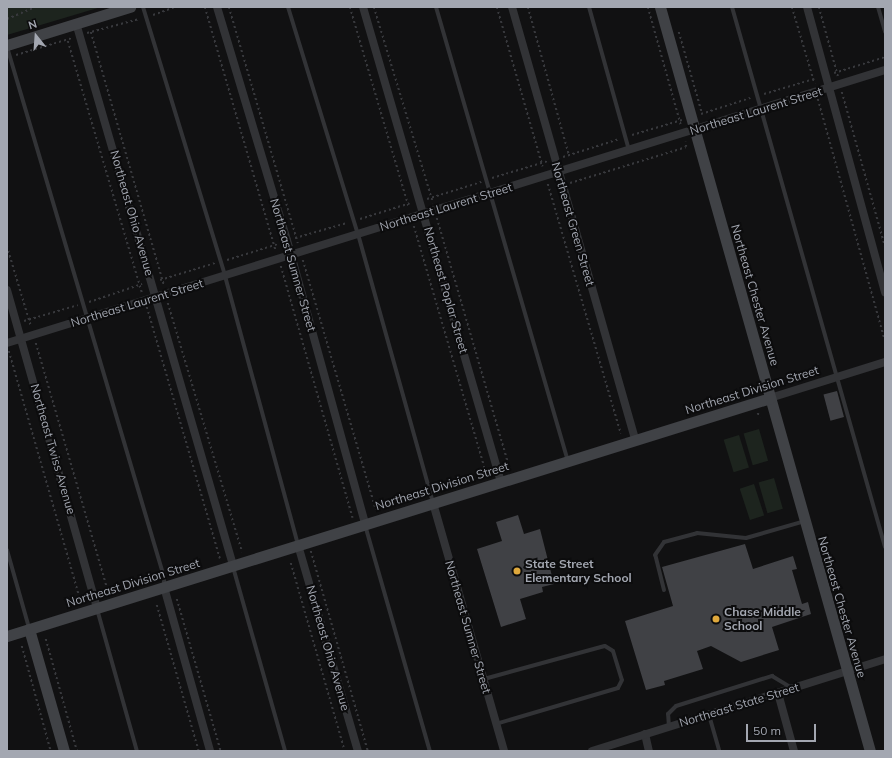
<!DOCTYPE html>
<style>
body{margin:0}
#map{position:relative;width:892px;height:758px;overflow:hidden;background:#111112;font-family:Mulish,sans-serif}
div>[style]{position:absolute}
.green>*{inset:0;background:#1d241e;transform-origin:0 0}
.building>*{inset:0;background:#404145;transform-origin:0 0}
.path>*{height:1.5px;margin-top:-0.75px;transform-origin:0;background:repeating-linear-gradient(90deg,#38393d 0 2px,transparent 0 5px)}
.lane>*{height:4px;margin:-2px;padding:0 2px;transform-origin:2px;border-radius:2px;background:#323336}
.street>*{height:8px;margin:-4px;padding:0 4px;transform-origin:4px;border-radius:4px;background:#323336}
.secondary>*{height:11px;margin:-5.5px;padding:0 5.5px;transform-origin:5.5px;border-radius:5.5px;background:#404246}
.dots>*{width:11px;height:11px;translate:-50% -50%;box-sizing:border-box;border:2px solid #0c0c0d;border-radius:50%}
span{translate:-50% -50%;white-space:nowrap;text-align:center;line-height:1.15;-webkit-text-stroke:4px #0c0c0d;paint-order:stroke}
.street-label{font-size:12px;color:#a3a7b1}
.poi-label{font-size:12px;color:#a3a7b1;font-weight:700}
.left{translate:0 -50%;text-align:left}
.frame{position:absolute;inset:0;border:8px solid #a3a7b1;pointer-events:none}
.north{position:absolute;left:16px;top:16px;width:40px;height:40px;-webkit-text-stroke:3px #0c0c0d;paint-order:stroke;rotate:343deg;font-size:11px;font-weight:700;line-height:16px;text-align:center;color:#a3a7b1}
.north::after{content:'';display:block;margin:auto;width:14px;height:18px;background:#a3a7b1;clip-path:polygon(50% 0,100% 100%,50% 72%,0 100%)}
.scale{position:absolute;left:746px;top:724px;width:70px;height:18px;box-sizing:border-box;border:2px solid #a3a7b1;border-top:0;padding-left:5px;font-size:12px;line-height:14px;white-space:nowrap;color:#a3a7b1;-webkit-text-stroke:3px #0c0c0d;paint-order:stroke}
</style>
<div id="map">
<div class="green">
<div style="clip-path:polygon(7px 7px,101px 7px,7px 35px)"></div>
<div style="left:759px;top:429px;width:33px;height:16px;rotate:74deg"></div>
<div style="left:739px;top:435px;width:34px;height:16px;rotate:73deg"></div>
<div style="left:774px;top:478px;width:32px;height:16px;rotate:74deg"></div>
<div style="left:754px;top:484px;width:33px;height:15px;rotate:72deg"></div>
</div>
<div class="building">
<div style="left:837px;top:391px;width:27px;height:14px;rotate:75deg"></div>
<div style="clip-path:polygon(518px 515px,524px 534px,540px 529px,554px 584px,542px 587px,543px 592px,520px 599px,526px 619px,501px 627px,477px 549px,502px 541px,496px 522px)"></div>
<div style="clip-path:polygon(745px 544px,753px 569px,793px 556px,797px 569px,792px 570px,802px 604px,808px 602px,811px 614px,772px 627px,779px 650px,741px 662px,711px 646px,697px 651px,703px 669px,664px 681px,665px 685px,646px 690px,625px 621px,673px 606px,662px 567px)"></div>
</div>
<div class="path">
<div style="left:205px;top:7px;width:254px;rotate:73.8deg"></div>
<div style="left:229px;top:7px;width:246px;rotate:73.7deg"></div>
<div style="left:350px;top:7px;width:209px;rotate:73.6deg"></div>
<div style="left:374px;top:7px;width:205px;rotate:73.2deg"></div>
<div style="left:497px;top:7px;width:166px;rotate:74deg"></div>
<div style="left:528px;top:7px;width:154px;rotate:74.5deg"></div>
<div style="left:648px;top:7px;width:123px;rotate:74.4deg"></div>
<div style="left:792px;top:7px;width:80px;rotate:73.4deg"></div>
<div style="left:819px;top:7px;width:72px;rotate:74.6deg"></div>
<div style="left:153px;top:15px;width:23px;rotate:-20deg"></div>
<div style="left:7px;top:19px;width:30px;rotate:-23deg"></div>
<div style="left:91px;top:32px;width:263px;rotate:73.9deg"></div>
<div style="left:679px;top:32px;width:84px;rotate:74.1deg"></div>
<div style="left:87px;top:33px;width:54px;rotate:-15.1deg"></div>
<div style="left:68px;top:41px;width:262px;rotate:73.6deg"></div>
<div style="left:16px;top:55px;width:59px;rotate:-16.9deg"></div>
<div style="left:834px;top:73px;width:53px;rotate:-17.4deg"></div>
<div style="left:842px;top:92px;width:160px;rotate:74.4deg"></div>
<div style="left:764px;top:94px;width:55px;rotate:-16.8deg"></div>
<div style="left:818px;top:99px;width:250px;rotate:74.5deg"></div>
<div style="left:701px;top:114px;width:52px;rotate:-18.1deg"></div>
<div style="left:632px;top:135px;width:52px;rotate:-16.7deg"></div>
<div style="left:563px;top:157px;width:59px;rotate:-17.8deg"></div>
<div style="left:492px;top:178px;width:59px;rotate:-16.9deg"></div>
<div style="left:570px;top:183px;width:121px;rotate:-17.2deg"></div>
<div style="left:686px;top:147px;width:5px;rotate:-101deg"></div>
<div style="left:548px;top:184px;width:260px;rotate:73.7deg"></div>
<div style="left:427px;top:199px;width:57px;rotate:-17.5deg"></div>
<div style="left:437px;top:218px;width:262px;rotate:73.8deg"></div>
<div style="left:360px;top:219px;width:52px;rotate:-17.7deg"></div>
<div style="left:414px;top:226px;width:259px;rotate:73.7deg"></div>
<div style="left:295px;top:238px;width:54px;rotate:-16.1deg"></div>
<div style="left:7px;top:246px;width:84px;rotate:73.3deg"></div>
<div style="left:227px;top:260px;width:53px;rotate:-17.4deg"></div>
<div style="left:303px;top:260px;width:260px;rotate:73.7deg"></div>
<div style="left:281px;top:266px;width:262px;rotate:74.1deg"></div>
<div style="left:160px;top:280px;width:58px;rotate:-17.2deg"></div>
<div style="left:89px;top:302px;width:56px;rotate:-18.8deg"></div>
<div style="left:168px;top:303px;width:260px;rotate:73.4deg"></div>
<div style="left:147px;top:307px;width:262px;rotate:73.8deg"></div>
<div style="left:24px;top:321px;width:56px;rotate:-16.5deg"></div>
<div style="left:36px;top:343px;width:262px;rotate:73.8deg"></div>
<div style="left:9px;top:351px;width:261px;rotate:74deg"></div>
<div style="left:758px;top:413px;width:5px;rotate:68deg"></div>
<div style="left:311px;top:551px;width:208px;rotate:74.1deg"></div>
<div style="left:291px;top:563px;width:196px;rotate:74deg"></div>
<div style="left:177px;top:599px;width:158px;rotate:73.9deg"></div>
<div style="left:157px;top:605px;width:152px;rotate:74deg"></div>
<div style="left:46px;top:639px;width:116px;rotate:74.5deg"></div>
<div style="left:22px;top:646px;width:109px;rotate:74.6deg"></div>
</div>
<div class="lane">
<div style="left:143px;top:7px;width:281px;rotate:73deg"></div>
<div style="left:225px;top:276px;width:279px;rotate:74.8deg"></div>
<div style="left:288px;top:7px;width:238px;rotate:72.9deg"></div>
<div style="left:358px;top:234px;width:279px;rotate:74.4deg"></div>
<div style="left:436px;top:7px;width:472px;rotate:73.8deg"></div>
<div style="left:589px;top:7px;width:148px;rotate:74.4deg"></div>
<div style="left:732px;top:7px;width:561px;rotate:74.18deg"></div>
<div style="left:878px;top:7px;width:26px;rotate:74deg"></div>
<div style="left:7px;top:47px;width:553px;rotate:73.5deg"></div>
<div style="left:164px;top:577px;width:8px;rotate:90deg"></div>
<div style="left:365px;top:525px;width:235px;rotate:74deg"></div>
<div style="left:7px;top:550px;width:81px;rotate:74.2deg"></div>
<div style="left:233px;top:567px;width:191px;rotate:74.2deg"></div>
<div style="left:664px;top:590px;width:36px;rotate:-104deg"></div>
<div style="left:655px;top:555px;width:16px;rotate:-55deg"></div>
<div style="left:664px;top:542px;width:34px;rotate:-15deg"></div>
<div style="left:697px;top:533px;width:49px;rotate:5.8deg"></div>
<div style="left:746px;top:538px;width:61px;rotate:-16.1deg"></div>
<div style="left:97px;top:609px;width:148px;rotate:74.3deg"></div>
<div style="left:484px;top:679px;width:125px;rotate:-15.3deg"></div>
<div style="left:605px;top:646px;width:9px;rotate:32deg"></div>
<div style="left:613px;top:651px;width:30px;rotate:73deg"></div>
<div style="left:622px;top:680px;width:9px;rotate:117deg"></div>
<div style="left:618px;top:688px;width:127px;rotate:163.6deg"></div>
<div style="left:709px;top:715px;width:37px;rotate:74deg"></div>
<div style="left:669px;top:727px;width:13px;rotate:-94deg"></div>
<div style="left:668px;top:714px;width:11px;rotate:-45deg"></div>
<div style="left:676px;top:706px;width:101px;rotate:-17.4deg"></div>
<div style="left:772px;top:676px;width:23px;rotate:31deg"></div>
</div>
<div class="street">
<div style="left:217px;top:7px;width:243px;rotate:73.3deg"></div>
<div style="left:287px;top:240px;width:295px;rotate:74.6deg"></div>
<div style="left:363px;top:7px;width:495px;rotate:73.8deg"></div>
<div style="left:512px;top:7px;width:450px;rotate:74.1deg"></div>
<div style="left:807px;top:7px;width:296px;rotate:74.7deg"></div>
<div style="left:76px;top:23px;width:564px;rotate:73.85deg"></div>
<div style="left:7px;top:290px;width:330px;rotate:74.2deg"></div>
<div style="left:7px;top:343px;width:919px;rotate:-17.27deg"></div>
<div style="left:770px;top:398px;width:121px;rotate:-17.4deg"></div>
<div style="left:433px;top:503px;width:258px;rotate:74deg"></div>
<div style="left:298px;top:545px;width:215px;rotate:73.8deg"></div>
<div style="left:164px;top:587px;width:170px;rotate:74.3deg"></div>
<div style="left:778px;top:693px;width:60px;rotate:74.6deg"></div>
<div style="left:645px;top:734px;width:17px;rotate:77deg"></div>
<div style="left:592px;top:751px;width:307px;rotate:-17.4deg"></div>
</div>
<div class="secondary">
<div style="left:660px;top:7px;width:773px;rotate:74.24deg"></div>
<div style="left:7px;top:45px;width:129px;rotate:-17.2deg"></div>
<div style="left:29px;top:629px;width:127px;rotate:74deg"></div>
<div style="left:7px;top:636px;width:799px;rotate:-17.32deg"></div>
</div>
<div class="dots">
<div style="left:517px;top:571px;background:#dfa83c"></div>
<div style="left:716px;top:619px;background:#dfa83c"></div>
</div>
<div class="street-label">
<span style="left:756px;top:111px;rotate:-17deg">Northeast Laurent Street</span>
<span style="left:446px;top:207px;rotate:-17deg">Northeast Laurent Street</span>
<span style="left:132px;top:213px;rotate:74deg">Northeast Ohio Avenue</span>
<span style="left:573px;top:224px;rotate:74deg">Northeast Green Street</span>
<span style="left:293px;top:265px;rotate:74deg">Northeast Sumner Street</span>
<span style="left:446px;top:290px;rotate:74deg">Northeast Poplar Street</span>
<span style="left:755px;top:295px;rotate:74deg">Northeast Chester Avenue</span>
<span style="left:137px;top:303px;rotate:-17deg">Northeast Laurent Street</span>
<span style="left:752px;top:390px;rotate:-17deg">Northeast Division Street</span>
<span style="left:53px;top:449px;rotate:74deg">Northeast Twiss Avenue</span>
<span style="left:442px;top:486px;rotate:-17deg">Northeast Division Street</span>
<span style="left:133px;top:583px;rotate:-17deg">Northeast Division Street</span>
<span style="left:842px;top:607px;rotate:74deg">Northeast Chester Avenue</span>
<span style="left:468px;top:627px;rotate:74deg">Northeast Sumner Street</span>
<span style="left:328px;top:648px;rotate:74deg">Northeast Ohio Avenue</span>
<span style="left:739px;top:705px;rotate:-17deg">Northeast State Street</span>
</div>
<div class="poi-label">
<span class="left" style="left:525px;top:571px">State Street<br>Elementary School</span>
<span class="left" style="left:724px;top:619px">Chase Middle<br>School</span>
</div>
<div class="frame"></div>
<div class="north">N</div>
<div class="scale">50 m</div>
</div>
